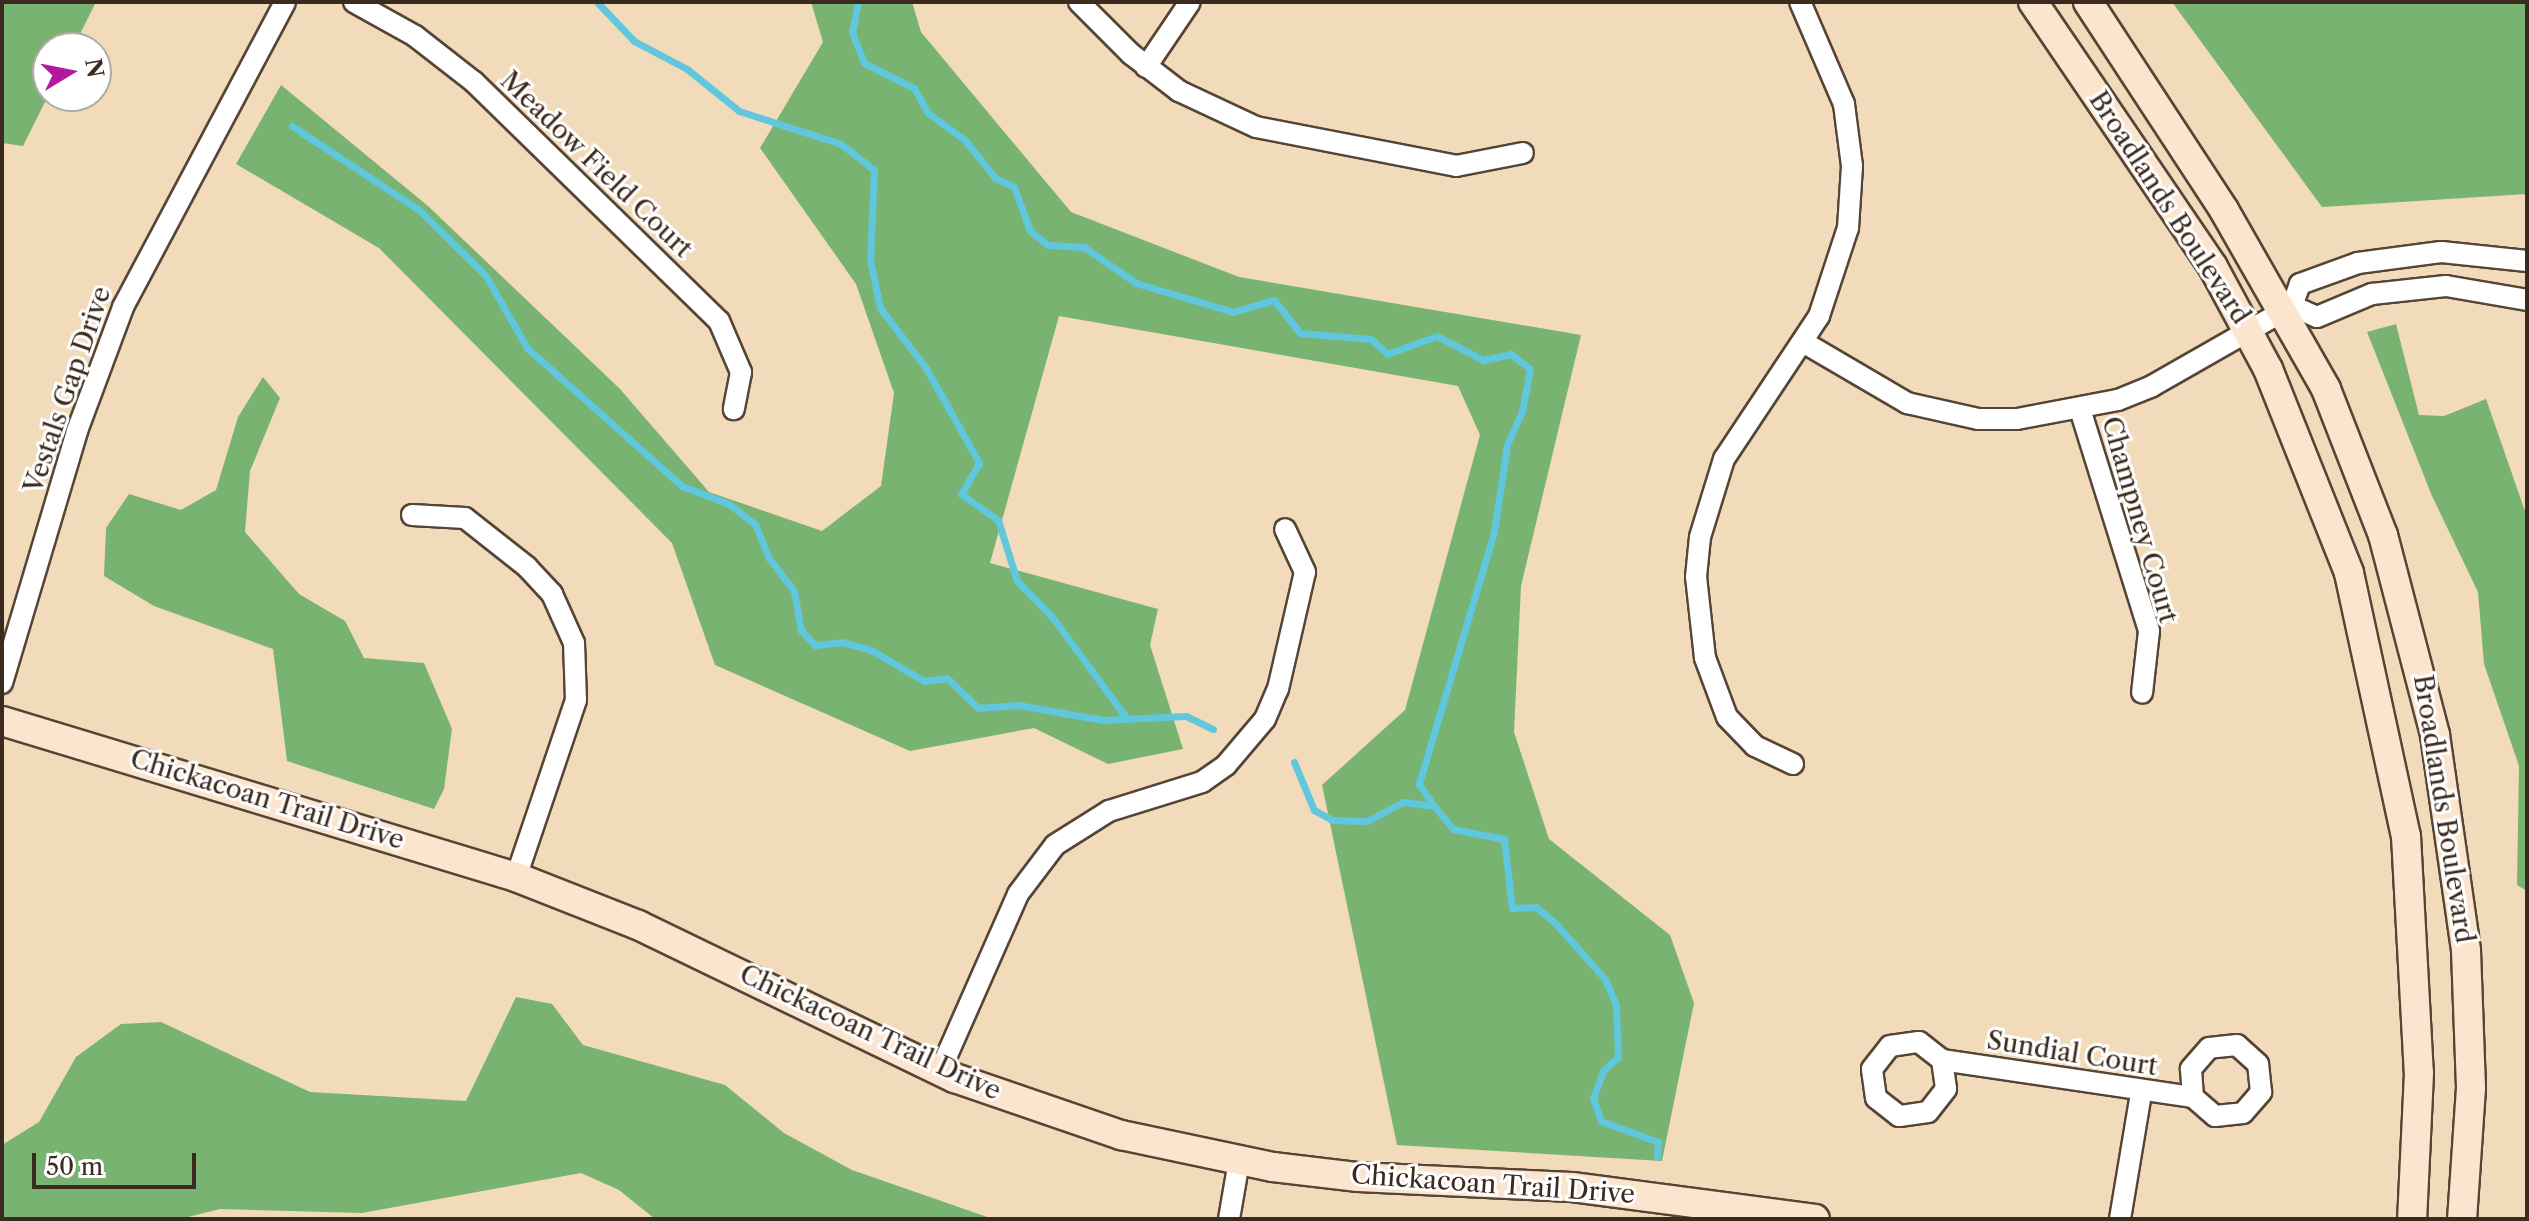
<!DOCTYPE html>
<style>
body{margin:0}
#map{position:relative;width:2529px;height:1221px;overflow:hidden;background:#f2dbbb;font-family:"Libre Caslon Text",serif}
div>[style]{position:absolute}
.forest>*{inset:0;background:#78b372}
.stream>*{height:7px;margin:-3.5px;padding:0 3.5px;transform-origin:3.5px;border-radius:3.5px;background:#60c7dd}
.roads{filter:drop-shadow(2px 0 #564536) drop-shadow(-2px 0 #564536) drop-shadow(0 2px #564536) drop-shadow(0 -2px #564536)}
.street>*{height:20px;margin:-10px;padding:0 10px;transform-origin:10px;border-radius:10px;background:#fff}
.secondary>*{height:28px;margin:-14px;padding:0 14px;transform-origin:14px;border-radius:14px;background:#fce5cf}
span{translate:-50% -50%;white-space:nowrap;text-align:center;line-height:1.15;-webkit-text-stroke:6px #fff;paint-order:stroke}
.street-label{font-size:26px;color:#3b2a1e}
.frame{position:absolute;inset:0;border:4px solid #3b2a1e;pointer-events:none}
.north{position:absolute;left:32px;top:32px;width:80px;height:80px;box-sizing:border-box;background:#fff;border:2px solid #b1aaa5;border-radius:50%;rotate:80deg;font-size:22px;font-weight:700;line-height:32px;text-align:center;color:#3b2a1e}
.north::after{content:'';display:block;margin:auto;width:28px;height:36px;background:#b5179e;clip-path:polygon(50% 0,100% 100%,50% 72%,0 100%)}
.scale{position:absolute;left:32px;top:1153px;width:164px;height:36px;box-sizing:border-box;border:4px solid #3b2a1e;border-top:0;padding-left:10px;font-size:24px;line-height:28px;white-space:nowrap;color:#3b2a1e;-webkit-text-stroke:6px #fff;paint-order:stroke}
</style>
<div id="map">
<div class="forest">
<div style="clip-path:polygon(2px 2px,96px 2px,73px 48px,48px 48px,48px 96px,23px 146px,2px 143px)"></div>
<div style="clip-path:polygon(811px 2px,912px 2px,921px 32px,1071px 212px,1239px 277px,1581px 335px,1521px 586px,1514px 732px,1549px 839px,1670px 935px,1694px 1003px,1662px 1161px,1397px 1145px,1322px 785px,1405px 710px,1480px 435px,1458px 386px,1059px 316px,990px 563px,1158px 609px,1150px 645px,1183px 749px,1108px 764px,1034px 728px,910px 751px,715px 665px,672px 543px,379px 248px,236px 164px,281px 85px,428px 206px,620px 389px,709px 492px,822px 531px,881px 486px,894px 393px,856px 284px,760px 148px,823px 42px)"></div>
<div style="clip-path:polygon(2172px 2px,2527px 2px,2527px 194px,2322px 207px)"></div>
<div style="clip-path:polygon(2396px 324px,2419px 415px,2444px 416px,2486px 399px,2527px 517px,2527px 891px,2517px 885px,2519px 766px,2484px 664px,2478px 592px,2432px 496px,2367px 332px)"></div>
<div style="clip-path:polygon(263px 377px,280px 398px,250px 471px,245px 532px,299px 594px,345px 621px,364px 658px,424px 663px,452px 729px,444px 789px,434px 809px,287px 761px,273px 649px,154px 606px,104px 576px,106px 528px,129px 494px,181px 510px,216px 490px,238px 417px)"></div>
<div style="clip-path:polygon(516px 997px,552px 1004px,583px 1045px,725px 1085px,784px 1133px,852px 1170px,993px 1219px,655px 1219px,619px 1190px,581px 1173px,362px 1213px,220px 1209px,180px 1219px,2px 1219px,2px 1145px,39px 1122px,76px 1057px,121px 1024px,161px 1022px,310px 1092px,466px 1101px)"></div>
</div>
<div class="stream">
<div style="left:597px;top:2px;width:54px;rotate:46.5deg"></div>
<div style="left:634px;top:41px;width:60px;rotate:27.8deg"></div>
<div style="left:687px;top:69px;width:67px;rotate:38.9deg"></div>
<div style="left:739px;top:111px;width:107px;rotate:17.9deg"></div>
<div style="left:841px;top:144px;width:42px;rotate:38.2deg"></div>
<div style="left:874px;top:170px;width:90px;rotate:92.5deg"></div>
<div style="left:870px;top:260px;width:49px;rotate:78.2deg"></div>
<div style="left:880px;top:308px;width:76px;rotate:52.5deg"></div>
<div style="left:926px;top:368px;width:109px;rotate:60.8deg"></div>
<div style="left:979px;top:463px;width:36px;rotate:120deg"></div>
<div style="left:961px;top:494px;width:45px;rotate:35.1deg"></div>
<div style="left:998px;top:520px;width:64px;rotate:72.7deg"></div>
<div style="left:1017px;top:581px;width:52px;rotate:45.8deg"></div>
<div style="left:1053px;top:618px;width:122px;rotate:53.7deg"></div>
<div style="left:858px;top:2px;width:31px;rotate:101deg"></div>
<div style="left:852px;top:32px;width:33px;rotate:69deg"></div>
<div style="left:864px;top:63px;width:56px;rotate:26.6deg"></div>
<div style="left:914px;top:88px;width:29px;rotate:61deg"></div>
<div style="left:928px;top:113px;width:46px;rotate:36.1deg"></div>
<div style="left:965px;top:140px;width:48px;rotate:51.7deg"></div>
<div style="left:995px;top:178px;width:21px;rotate:25deg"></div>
<div style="left:1014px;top:187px;width:47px;rotate:70deg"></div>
<div style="left:1030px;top:231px;width:23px;rotate:38deg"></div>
<div style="left:1048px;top:245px;width:36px;rotate:3deg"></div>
<div style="left:1084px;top:247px;width:63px;rotate:34.7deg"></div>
<div style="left:1136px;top:283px;width:101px;rotate:16.6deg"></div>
<div style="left:1233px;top:312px;width:43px;rotate:-16.3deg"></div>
<div style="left:1274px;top:300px;width:42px;rotate:51.8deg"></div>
<div style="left:1300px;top:333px;width:71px;rotate:4.8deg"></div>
<div style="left:1371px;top:339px;width:22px;rotate:43deg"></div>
<div style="left:1387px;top:354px;width:53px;rotate:-19.8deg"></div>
<div style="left:1437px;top:336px;width:52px;rotate:27.6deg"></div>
<div style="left:1483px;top:360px;width:29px;rotate:-12deg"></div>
<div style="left:1511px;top:354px;width:24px;rotate:38deg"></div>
<div style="left:1530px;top:369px;width:43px;rotate:100.8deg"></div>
<div style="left:1522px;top:411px;width:37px;rotate:114deg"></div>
<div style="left:1507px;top:445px;width:88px;rotate:98.5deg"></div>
<div style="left:1494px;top:532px;width:263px;rotate:106.6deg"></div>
<div style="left:1419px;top:784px;width:27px;rotate:56deg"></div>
<div style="left:292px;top:126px;width:152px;rotate:33.5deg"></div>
<div style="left:419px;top:210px;width:94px;rotate:44.6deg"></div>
<div style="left:486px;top:276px;width:83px;rotate:60.3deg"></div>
<div style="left:527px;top:348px;width:208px;rotate:41.7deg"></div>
<div style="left:682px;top:486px;width:50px;rotate:21deg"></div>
<div style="left:729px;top:504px;width:33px;rotate:38deg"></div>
<div style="left:755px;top:524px;width:37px;rotate:68deg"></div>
<div style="left:769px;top:558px;width:41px;rotate:52.9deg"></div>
<div style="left:794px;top:591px;width:40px;rotate:80deg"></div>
<div style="left:801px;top:630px;width:21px;rotate:47deg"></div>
<div style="left:815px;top:645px;width:27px;rotate:-6deg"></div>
<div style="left:842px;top:642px;width:30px;rotate:15deg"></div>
<div style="left:871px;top:650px;width:61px;rotate:30.3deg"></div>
<div style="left:924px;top:681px;width:23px;rotate:-7deg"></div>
<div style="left:947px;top:678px;width:43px;rotate:44.1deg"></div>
<div style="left:978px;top:708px;width:40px;rotate:-4.3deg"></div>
<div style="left:1018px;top:705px;width:86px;rotate:10deg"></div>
<div style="left:1103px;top:720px;width:83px;rotate:-2.8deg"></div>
<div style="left:1186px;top:716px;width:30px;rotate:26deg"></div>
<div style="left:1294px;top:762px;width:52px;rotate:67.4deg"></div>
<div style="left:1314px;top:810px;width:21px;rotate:29deg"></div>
<div style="left:1332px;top:820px;width:35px;rotate:2deg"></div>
<div style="left:1367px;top:821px;width:41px;rotate:-27.8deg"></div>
<div style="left:1403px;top:802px;width:31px;rotate:7deg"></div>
<div style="left:1434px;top:806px;width:30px;rotate:50deg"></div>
<div style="left:1453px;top:829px;width:52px;rotate:11.1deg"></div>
<div style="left:1504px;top:839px;width:69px;rotate:83.4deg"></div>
<div style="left:1512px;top:908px;width:24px;rotate:-2deg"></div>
<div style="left:1536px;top:907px;width:26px;rotate:40deg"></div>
<div style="left:1556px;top:924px;width:74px;rotate:48.3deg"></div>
<div style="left:1605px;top:979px;width:28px;rotate:67deg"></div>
<div style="left:1616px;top:1005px;width:52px;rotate:87.8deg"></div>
<div style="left:1618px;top:1057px;width:21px;rotate:137deg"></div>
<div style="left:1603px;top:1071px;width:29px;rotate:110deg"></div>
<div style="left:1593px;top:1098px;width:24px;rotate:71deg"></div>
<div style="left:1601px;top:1121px;width:61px;rotate:20.2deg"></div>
<div style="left:1658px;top:1142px;width:14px;rotate:94deg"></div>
</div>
<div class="roads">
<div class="street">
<div style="left:354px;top:2px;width:70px;rotate:29.1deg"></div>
<div style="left:415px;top:36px;width:75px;rotate:37.9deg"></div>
<div style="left:474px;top:82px;width:342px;rotate:44.3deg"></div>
<div style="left:719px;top:321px;width:56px;rotate:66.7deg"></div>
<div style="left:741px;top:372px;width:38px;rotate:101deg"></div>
<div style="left:1079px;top:2px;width:74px;rotate:45deg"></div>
<div style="left:1131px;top:54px;width:61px;rotate:37.6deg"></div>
<div style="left:1179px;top:91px;width:85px;rotate:25.1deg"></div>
<div style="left:1256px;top:127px;width:204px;rotate:11deg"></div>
<div style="left:1456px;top:166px;width:68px;rotate:-11deg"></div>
<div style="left:1146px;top:67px;width:78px;rotate:-55.9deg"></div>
<div style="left:2527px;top:261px;width:86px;rotate:-174deg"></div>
<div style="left:2441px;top:252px;width:84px;rotate:172.5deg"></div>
<div style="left:2358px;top:263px;width:62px;rotate:160.1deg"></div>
<div style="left:2300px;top:284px;width:23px;rotate:110deg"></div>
<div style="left:2292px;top:306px;width:27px;rotate:24deg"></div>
<div style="left:2317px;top:317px;width:60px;rotate:-22.7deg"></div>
<div style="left:2372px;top:294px;width:74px;rotate:-6.2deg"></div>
<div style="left:2446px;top:286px;width:82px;rotate:9.8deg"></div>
<div style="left:1803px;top:342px;width:121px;rotate:30.4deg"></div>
<div style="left:1907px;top:403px;width:73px;rotate:12.7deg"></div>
<div style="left:1978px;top:419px;width:39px"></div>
<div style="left:2017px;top:419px;width:103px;rotate:-10.7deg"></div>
<div style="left:2118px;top:400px;width:37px;rotate:-22deg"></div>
<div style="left:2152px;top:386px;width:161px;rotate:-29.7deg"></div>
<div style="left:2080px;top:409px;width:232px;rotate:72.7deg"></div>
<div style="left:2149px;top:631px;width:62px;rotate:96.4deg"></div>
<div style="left:412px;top:515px;width:53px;rotate:3.2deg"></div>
<div style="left:465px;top:518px;width:79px;rotate:38.3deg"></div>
<div style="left:527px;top:567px;width:37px;rotate:47deg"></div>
<div style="left:552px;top:594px;width:54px;rotate:65.8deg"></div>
<div style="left:574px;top:643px;width:57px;rotate:88deg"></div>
<div style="left:576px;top:700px;width:187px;rotate:108.7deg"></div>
<div style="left:2px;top:683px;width:263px;rotate:-73.4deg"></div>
<div style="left:77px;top:431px;width:132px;rotate:-69.6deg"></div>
<div style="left:123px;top:307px;width:345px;rotate:-62deg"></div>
<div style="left:1793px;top:764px;width:42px;rotate:-154.7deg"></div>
<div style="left:1755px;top:746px;width:40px;rotate:-134deg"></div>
<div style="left:1727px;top:717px;width:63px;rotate:-110.4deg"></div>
<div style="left:1705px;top:658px;width:81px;rotate:-96.3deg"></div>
<div style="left:1696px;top:577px;width:40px;rotate:-84.3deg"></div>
<div style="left:1700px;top:537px;width:82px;rotate:-72.9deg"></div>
<div style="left:1724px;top:459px;width:172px;rotate:-56.4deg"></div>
<div style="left:1819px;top:316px;width:93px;rotate:-71.8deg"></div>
<div style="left:1848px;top:228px;width:62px;rotate:-86.3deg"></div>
<div style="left:1852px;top:166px;width:63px;rotate:-97.4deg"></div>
<div style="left:1844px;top:104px;width:111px;rotate:-113.3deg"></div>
<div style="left:1942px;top:1060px;width:29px;rotate:82deg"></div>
<div style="left:1946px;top:1089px;width:29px;rotate:128deg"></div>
<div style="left:1928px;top:1112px;width:29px;rotate:172deg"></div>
<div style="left:1899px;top:1116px;width:29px;rotate:-142deg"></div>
<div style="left:1876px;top:1098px;width:29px;rotate:-98deg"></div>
<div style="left:1872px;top:1069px;width:29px;rotate:-52deg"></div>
<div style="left:1890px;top:1046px;width:29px;rotate:-8deg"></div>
<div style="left:1919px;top:1042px;width:29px;rotate:38deg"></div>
<div style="left:1942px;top:1060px;width:254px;rotate:8.4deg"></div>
<div style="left:2193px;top:1097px;width:29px;rotate:41deg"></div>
<div style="left:2215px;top:1116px;width:28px;rotate:-6deg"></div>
<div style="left:2243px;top:1113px;width:28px;rotate:-49deg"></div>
<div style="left:2261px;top:1092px;width:28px;rotate:-96deg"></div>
<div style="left:2258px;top:1064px;width:28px;rotate:-138deg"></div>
<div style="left:2237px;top:1045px;width:28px;rotate:174deg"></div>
<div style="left:2209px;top:1048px;width:28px;rotate:131deg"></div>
<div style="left:2191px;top:1069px;width:28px;rotate:86deg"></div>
<div style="left:940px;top:1071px;width:193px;rotate:-66.2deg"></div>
<div style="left:1018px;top:894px;width:61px;rotate:-52.9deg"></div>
<div style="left:1055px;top:845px;width:64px;rotate:-32.2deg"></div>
<div style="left:1109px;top:811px;width:97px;rotate:-17.3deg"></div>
<div style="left:1202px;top:782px;width:29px;rotate:-35deg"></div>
<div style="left:1226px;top:765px;width:60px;rotate:-49.7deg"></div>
<div style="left:1265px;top:719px;width:33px;rotate:-67deg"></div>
<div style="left:1278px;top:689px;width:120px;rotate:-77deg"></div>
<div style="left:1305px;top:572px;width:47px;rotate:-114.9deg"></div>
<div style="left:1229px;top:1219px;width:59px;rotate:-80.2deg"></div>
<div style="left:2120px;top:1219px;width:128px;rotate:-80.5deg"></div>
</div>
<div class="secondary">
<div style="left:2033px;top:2px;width:320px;rotate:55.8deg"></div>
<div style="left:2213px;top:267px;width:116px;rotate:61.7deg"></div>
<div style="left:2268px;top:369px;width:219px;rotate:68.3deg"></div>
<div style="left:2349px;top:573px;width:269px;rotate:77.8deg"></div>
<div style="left:2406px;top:836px;width:237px;rotate:86.9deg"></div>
<div style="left:2419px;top:1073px;width:146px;rotate:92.7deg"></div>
<div style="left:2088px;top:2px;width:249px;rotate:56.8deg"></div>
<div style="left:2224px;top:210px;width:206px;rotate:60.3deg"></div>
<div style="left:2326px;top:389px;width:157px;rotate:68.7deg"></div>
<div style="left:2383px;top:535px;width:207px;rotate:75.4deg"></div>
<div style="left:2435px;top:735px;width:218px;rotate:81.8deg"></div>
<div style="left:2466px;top:951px;width:137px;rotate:87.9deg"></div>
<div style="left:2471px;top:1088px;width:131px;rotate:93.9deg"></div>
<div style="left:2px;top:721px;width:537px;rotate:16.88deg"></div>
<div style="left:516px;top:877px;width:131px;rotate:21.5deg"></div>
<div style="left:638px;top:925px;width:352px;rotate:25.8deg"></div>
<div style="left:955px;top:1078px;width:176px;rotate:19deg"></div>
<div style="left:1121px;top:1135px;width:155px;rotate:11.9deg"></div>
<div style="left:1273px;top:1167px;width:86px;rotate:6.7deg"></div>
<div style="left:1358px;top:1177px;width:214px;rotate:2.7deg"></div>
<div style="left:1572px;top:1187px;width:245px;rotate:7.5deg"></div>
</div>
</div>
<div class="street-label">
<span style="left:596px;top:165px;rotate:44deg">Meadow Field Court</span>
<span style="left:2169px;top:208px;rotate:57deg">Broadlands Boulevard</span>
<span style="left:68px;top:390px;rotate:-71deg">Vestals Gap Drive</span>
<span style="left:2139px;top:520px;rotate:74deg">Champney Court</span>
<span style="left:267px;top:800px;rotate:17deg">Chickacoan Trail Drive</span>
<span style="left:2443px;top:809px;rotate:81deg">Broadlands Boulevard</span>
<span style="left:870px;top:1033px;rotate:25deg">Chickacoan Trail Drive</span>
<span style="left:2072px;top:1054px;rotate:9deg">Sundial Court</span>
<span style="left:1493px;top:1185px;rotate:4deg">Chickacoan Trail Drive</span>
</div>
<div class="frame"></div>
<div class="north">N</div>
<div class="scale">50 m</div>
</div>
